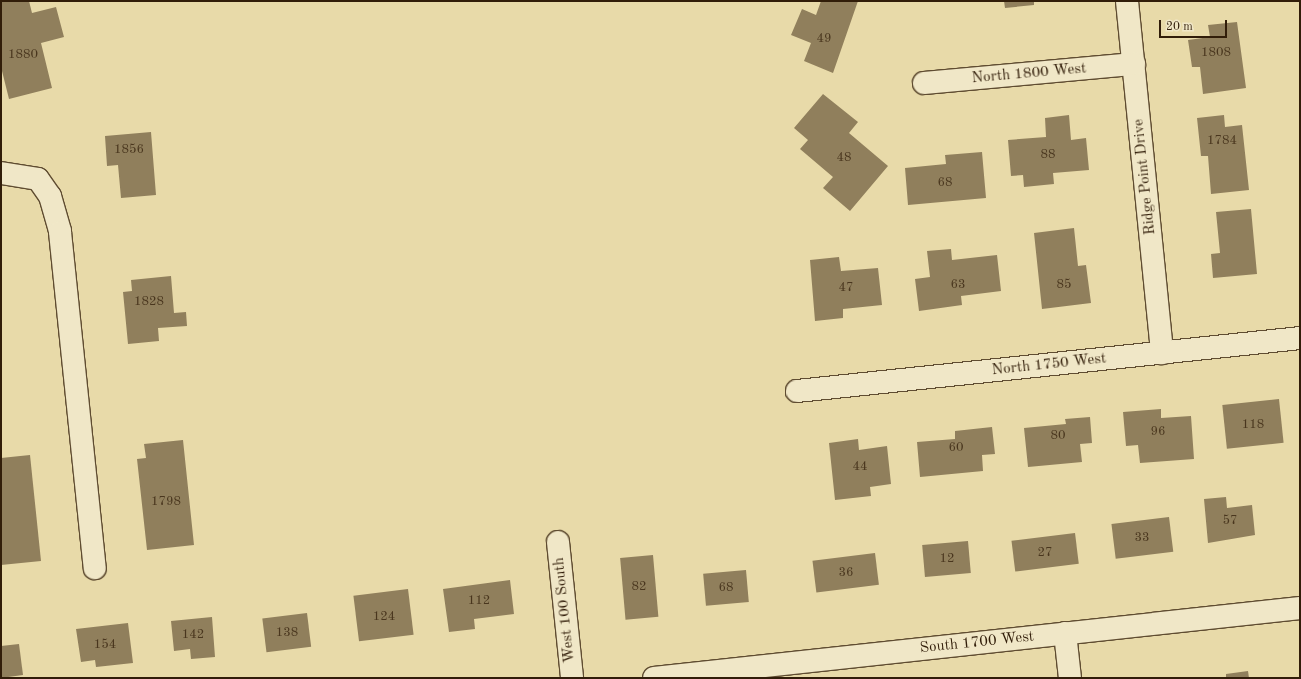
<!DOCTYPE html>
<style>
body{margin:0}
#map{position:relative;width:1301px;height:679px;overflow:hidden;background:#e8daa9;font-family:"Old Standard TT",serif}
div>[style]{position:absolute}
.building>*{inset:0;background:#907f5c;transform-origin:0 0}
.roads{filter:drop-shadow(1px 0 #5f4c31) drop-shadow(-1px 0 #5f4c31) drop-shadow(0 1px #5f4c31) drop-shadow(0 -1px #5f4c31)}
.street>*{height:22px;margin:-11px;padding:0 11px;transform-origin:11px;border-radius:11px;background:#f0e7c7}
span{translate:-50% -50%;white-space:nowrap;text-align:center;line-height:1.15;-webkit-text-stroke:3px #f0e7c7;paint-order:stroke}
.number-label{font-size:13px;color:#49361e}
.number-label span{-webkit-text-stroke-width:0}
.street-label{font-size:15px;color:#311d09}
.frame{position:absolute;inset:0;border:2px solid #311d09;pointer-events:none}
.scale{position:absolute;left:1159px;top:20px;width:68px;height:18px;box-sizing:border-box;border:2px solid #311d09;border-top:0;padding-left:5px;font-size:12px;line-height:14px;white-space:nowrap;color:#311d09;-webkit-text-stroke:3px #f0e7c7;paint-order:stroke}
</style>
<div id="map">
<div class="building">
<div style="clip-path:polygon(1px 1px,29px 1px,32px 13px,56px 7px,64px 37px,41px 43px,52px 88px,9px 99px,1px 67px)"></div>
<div style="clip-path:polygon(821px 1px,858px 1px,833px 73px,804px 61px,811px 43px,791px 35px,802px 9px,816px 15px)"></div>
<div style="clip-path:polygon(1004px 1px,1034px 1px,1034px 5px,1005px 8px)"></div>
<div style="clip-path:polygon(1237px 22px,1246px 88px,1203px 94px,1200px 67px,1192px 67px,1188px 40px,1210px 37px,1208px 25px)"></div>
<div style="clip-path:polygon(823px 94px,858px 122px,849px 133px,888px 166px,850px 211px,823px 188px,833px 177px,800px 149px,808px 140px,794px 128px)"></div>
<div style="clip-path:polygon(1069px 115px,1071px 140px,1086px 138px,1089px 170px,1053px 173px,1054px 184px,1024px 187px,1023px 175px,1011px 176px,1008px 140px,1046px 137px,1045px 118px)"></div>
<div style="clip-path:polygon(1224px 115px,1225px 127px,1242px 125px,1249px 190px,1211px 194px,1208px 156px,1201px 156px,1197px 118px)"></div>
<div style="clip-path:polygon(151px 132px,156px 195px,121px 198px,118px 165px,107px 166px,105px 136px)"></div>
<div style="clip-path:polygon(982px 152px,986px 198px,908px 205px,905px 168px,946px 164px,945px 155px)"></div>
<div style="clip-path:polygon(1251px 209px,1257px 274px,1213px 278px,1211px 254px,1220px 253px,1216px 212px)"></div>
<div style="clip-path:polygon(1074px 228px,1078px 266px,1086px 265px,1091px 303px,1042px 309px,1034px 233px)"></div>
<div style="clip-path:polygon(951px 249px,952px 260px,997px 255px,1001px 291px,961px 296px,962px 305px,919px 311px,915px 279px,930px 277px,927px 251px)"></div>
<div style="clip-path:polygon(839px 257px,841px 271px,878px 268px,882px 305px,843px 309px,843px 318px,815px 321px,810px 260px)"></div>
<div style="clip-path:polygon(171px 276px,174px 313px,186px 312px,187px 326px,158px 328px,159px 341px,128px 344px,123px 292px,132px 291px,131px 280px)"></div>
<div style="left:1279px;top:399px;width:44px;height:57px;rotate:84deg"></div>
<div style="clip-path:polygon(1161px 409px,1161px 418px,1191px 416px,1194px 459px,1140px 463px,1138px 445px,1126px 446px,1123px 412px)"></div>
<div style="clip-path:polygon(1090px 417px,1092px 443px,1080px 444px,1082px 462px,1028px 467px,1024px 428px,1066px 424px,1065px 419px)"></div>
<div style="clip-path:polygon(992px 427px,995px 454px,982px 455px,983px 471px,920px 477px,917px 442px,955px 439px,955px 431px)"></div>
<div style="clip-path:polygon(858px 439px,859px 450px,887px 446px,891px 484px,870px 487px,871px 496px,835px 500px,829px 443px)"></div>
<div style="clip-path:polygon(183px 440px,194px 545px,147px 550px,137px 459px,146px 458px,144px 444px)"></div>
<div style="clip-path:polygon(30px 455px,41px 561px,1px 565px,1px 458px)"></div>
<div style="clip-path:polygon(1226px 497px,1227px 508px,1252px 505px,1255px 535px,1208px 543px,1204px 499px)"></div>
<div style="left:1169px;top:517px;width:35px;height:58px;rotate:83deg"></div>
<div style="left:1075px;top:533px;width:31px;height:64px;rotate:83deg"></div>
<div style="left:968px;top:541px;width:32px;height:46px;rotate:85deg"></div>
<div style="left:875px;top:553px;width:32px;height:63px;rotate:83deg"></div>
<div style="left:653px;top:555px;width:62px;height:33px;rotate:85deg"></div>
<div style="left:746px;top:570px;width:32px;height:43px;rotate:85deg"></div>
<div style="clip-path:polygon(510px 580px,514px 614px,474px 619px,475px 629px,449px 632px,443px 589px)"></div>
<div style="left:408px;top:589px;width:46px;height:55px;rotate:83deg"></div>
<div style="left:307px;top:613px;width:34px;height:45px;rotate:83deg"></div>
<div style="clip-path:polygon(212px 617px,215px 657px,191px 659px,190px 649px,174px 651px,171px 621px)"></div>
<div style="clip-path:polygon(128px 623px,133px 663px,96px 667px,95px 660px,81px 662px,76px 629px)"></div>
<div style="clip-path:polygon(19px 644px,23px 675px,1px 678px,1px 646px)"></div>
<div style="clip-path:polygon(1248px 671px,1249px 678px,1226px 678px,1226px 674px)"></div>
</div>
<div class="roads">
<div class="street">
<div style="left:1127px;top:1px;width:354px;rotate:84.3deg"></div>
<div style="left:924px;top:83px;width:211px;rotate:-5.2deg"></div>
<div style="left:1px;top:173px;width:37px;rotate:9deg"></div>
<div style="left:38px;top:179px;width:21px;rotate:55deg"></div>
<div style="left:50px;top:196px;width:37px;rotate:74deg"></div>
<div style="left:60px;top:232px;width:338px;rotate:84.1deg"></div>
<div style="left:797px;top:391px;width:506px;rotate:-6.01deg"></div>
<div style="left:558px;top:542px;width:137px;rotate:84.1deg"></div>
<div style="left:1065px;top:633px;width:45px;rotate:83.7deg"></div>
<div style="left:654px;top:678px;width:650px;rotate:-6.18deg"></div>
</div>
</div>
<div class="number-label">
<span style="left:824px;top:39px">49</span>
<span style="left:1216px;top:53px">1808</span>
<span style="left:23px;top:55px">1880</span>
<span style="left:1222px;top:141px">1784</span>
<span style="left:129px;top:150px">1856</span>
<span style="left:1048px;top:155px">88</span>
<span style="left:844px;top:158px">48</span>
<span style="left:945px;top:183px">68</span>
<span style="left:958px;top:285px">63</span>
<span style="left:1064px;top:285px">85</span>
<span style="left:846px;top:288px">47</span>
<span style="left:149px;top:302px">1828</span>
<span style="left:1253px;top:425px">118</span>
<span style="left:1158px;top:432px">96</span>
<span style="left:1058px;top:436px">80</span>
<span style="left:956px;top:448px">60</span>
<span style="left:860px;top:467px">44</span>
<span style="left:166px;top:502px">1798</span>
<span style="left:1230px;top:521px">57</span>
<span style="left:1142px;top:538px">33</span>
<span style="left:1045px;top:553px">27</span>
<span style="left:947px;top:559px">12</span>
<span style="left:846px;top:573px">36</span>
<span style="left:639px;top:587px">82</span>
<span style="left:726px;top:588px">68</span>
<span style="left:479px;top:601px">112</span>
<span style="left:384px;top:617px">124</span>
<span style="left:287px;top:633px">138</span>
<span style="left:193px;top:635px">142</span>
<span style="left:105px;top:645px">154</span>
</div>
<div class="street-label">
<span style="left:1029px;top:74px;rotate:-5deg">North 1800 West</span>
<span style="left:1145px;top:177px;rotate:-96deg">Ridge Point Drive</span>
<span style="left:1049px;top:365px;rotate:-6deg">North 1750 West</span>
<span style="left:565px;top:610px;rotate:-96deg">West 100 South</span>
<span style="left:977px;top:643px;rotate:-6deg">South 1700 West</span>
</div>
<div class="frame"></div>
<div class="scale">20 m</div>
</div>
